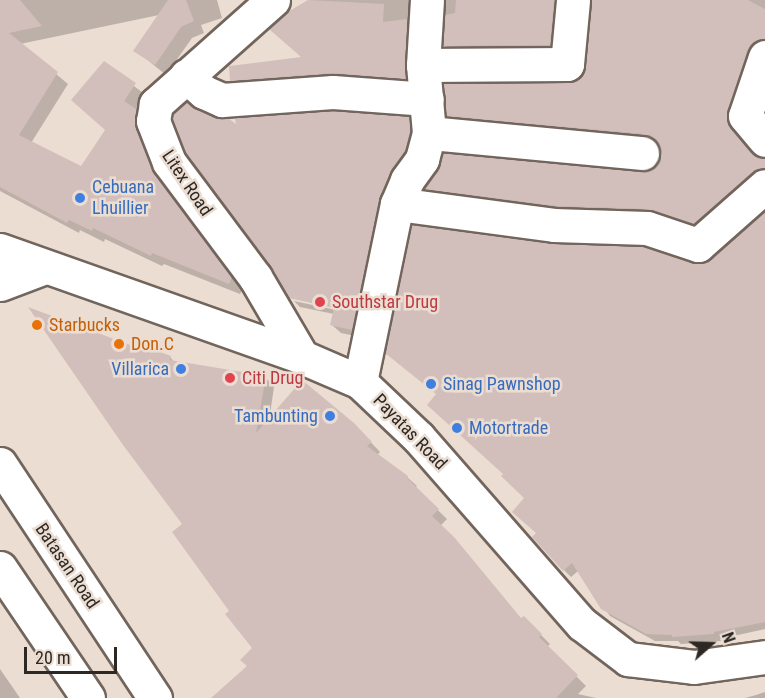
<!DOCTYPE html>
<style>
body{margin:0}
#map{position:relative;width:765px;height:698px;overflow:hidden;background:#ebddd2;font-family:"Roboto Condensed",sans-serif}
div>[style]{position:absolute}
.shadow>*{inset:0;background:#0003}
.building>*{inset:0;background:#d2bfbb}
.roads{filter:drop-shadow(2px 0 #72655c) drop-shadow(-2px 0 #72655c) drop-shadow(0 2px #72655c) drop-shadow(0 -2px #72655c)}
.street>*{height:33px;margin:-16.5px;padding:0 16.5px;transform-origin:16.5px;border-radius:16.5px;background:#fff}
.secondary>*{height:33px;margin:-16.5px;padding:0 16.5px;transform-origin:16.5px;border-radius:16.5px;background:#fff}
.primary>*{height:33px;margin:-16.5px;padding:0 16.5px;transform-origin:16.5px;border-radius:16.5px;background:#fff}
.dots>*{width:16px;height:16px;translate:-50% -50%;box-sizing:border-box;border:3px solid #ebddd2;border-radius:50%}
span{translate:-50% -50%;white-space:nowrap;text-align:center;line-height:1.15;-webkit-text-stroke:5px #ebddd2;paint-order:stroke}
.street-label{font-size:18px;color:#2d2824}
.shop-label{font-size:18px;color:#366cbe}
.left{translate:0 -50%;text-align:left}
.right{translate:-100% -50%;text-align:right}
.health-label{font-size:18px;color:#be3a42}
.food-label{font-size:18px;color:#c56008}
.north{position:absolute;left:681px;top:614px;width:60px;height:60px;-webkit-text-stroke:4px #ebddd2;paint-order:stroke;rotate:70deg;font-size:16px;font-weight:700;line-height:24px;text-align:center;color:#2d2824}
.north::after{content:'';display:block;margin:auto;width:21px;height:27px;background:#2d2824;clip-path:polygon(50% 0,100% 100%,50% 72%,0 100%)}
.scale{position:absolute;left:24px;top:647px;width:93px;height:27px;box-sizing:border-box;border:3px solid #2d2824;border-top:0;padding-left:8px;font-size:18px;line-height:21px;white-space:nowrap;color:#2d2824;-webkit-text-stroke:4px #ebddd2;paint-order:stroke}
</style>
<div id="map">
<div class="shadow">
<div style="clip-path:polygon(0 0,217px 0,222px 18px,201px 25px,204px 33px,192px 38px,166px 75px,135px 50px,159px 15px,20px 44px,68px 84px,31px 143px,82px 167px,107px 131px,104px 63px,147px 96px,136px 111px,147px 122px,146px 140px,162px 182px,242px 290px,240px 294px,164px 264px,162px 266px,105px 239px,104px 242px,80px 230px,79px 233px,0 191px)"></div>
<div style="clip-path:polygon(311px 0,417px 0,412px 85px,239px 87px,232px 80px,303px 58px,287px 14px)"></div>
<div style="clip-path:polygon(445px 0,564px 0,557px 52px,452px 53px,444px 45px)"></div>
<div style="clip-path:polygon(593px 0,765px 0,765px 47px,733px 129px,738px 137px,758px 159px,765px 160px,765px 177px,702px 230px,433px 195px,426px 189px,640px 173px,650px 172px,658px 165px,662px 156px,660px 144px,652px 141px,455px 123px,448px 115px,568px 84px,583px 76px,587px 66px)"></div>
<div style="clip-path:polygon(196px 110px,238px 127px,408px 118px,417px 127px,360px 337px,341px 333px,332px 325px,334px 314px,300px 307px,294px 301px,341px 311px,342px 308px,291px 298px)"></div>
<div style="clip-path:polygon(765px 213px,765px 629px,720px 639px,721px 641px,681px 644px,678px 641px,655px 641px,610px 616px,578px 571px,571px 577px,564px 570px,701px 265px,711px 260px)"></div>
<div style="clip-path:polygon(134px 348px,170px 357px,175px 363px,265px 377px,274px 387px,269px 421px,363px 434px,380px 452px,377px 455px,407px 477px,417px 486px,415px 488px,447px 519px,440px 526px,522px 620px,533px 627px,550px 644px,547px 647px,586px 686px,578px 694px,596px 698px,234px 698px,254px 648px,184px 524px)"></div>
<div style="clip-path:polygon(0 669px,20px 698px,0 698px)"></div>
<div style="clip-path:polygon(765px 692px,765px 698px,745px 698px,756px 695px)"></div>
</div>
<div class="building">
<div style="clip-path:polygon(0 0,20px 0,42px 26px,9px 33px,58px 72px,19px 135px,81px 166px,105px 130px,71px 100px,104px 61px,136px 83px,124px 101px,136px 109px,136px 128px,152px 169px,232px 277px,229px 284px,152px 253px,151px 256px,93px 228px,92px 231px,69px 220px,67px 223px,0 187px)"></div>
<div style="clip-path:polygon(168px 0,186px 0,194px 21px,181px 27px,155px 65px,133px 51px)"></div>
<div style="clip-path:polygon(308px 0,384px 4px,383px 22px,407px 19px,405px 79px,332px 73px,230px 81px,229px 66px,301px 57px,269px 29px,286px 13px)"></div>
<div style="clip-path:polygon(456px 0,554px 0,550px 45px,443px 46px,445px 15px,455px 13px)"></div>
<div style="clip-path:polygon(591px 0,748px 0,765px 9px,765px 39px,753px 43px,747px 51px,727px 119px,751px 152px,765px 158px,765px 168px,753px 172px,694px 224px,648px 209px,556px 206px,424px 189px,437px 170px,443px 153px,640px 172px,649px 170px,657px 164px,661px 155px,659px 146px,653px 138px,644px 134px,446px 116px,443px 84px,567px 83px,576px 80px,586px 66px)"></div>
<div style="clip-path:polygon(187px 102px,196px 109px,215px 117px,228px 118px,236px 124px,235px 118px,333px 111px,409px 116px,410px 131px,405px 151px,390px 173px,379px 200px,352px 330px,330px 325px,334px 308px,289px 298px,270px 266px,186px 153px,172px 119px,173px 114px)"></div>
<div style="clip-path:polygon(765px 211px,765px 622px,714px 632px,714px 634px,672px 637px,672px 635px,646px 634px,601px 609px,572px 563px,563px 571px,532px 537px,536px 533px,512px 512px,524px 498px,501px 476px,503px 474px,427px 405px,436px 394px,385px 353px,412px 225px,552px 244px,644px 247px,701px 263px,710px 259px)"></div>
<div style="clip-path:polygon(28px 307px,133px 346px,133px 342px,171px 356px,170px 360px,266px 376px,256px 433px,302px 380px,354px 423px,372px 442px,367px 446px,408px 476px,407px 478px,439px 509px,432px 516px,454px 537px,521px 618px,524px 616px,542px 634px,539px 637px,578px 675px,556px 698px,211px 698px,247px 666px,240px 660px,252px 648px,225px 614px,229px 611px,172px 532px,182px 524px,123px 445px)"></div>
</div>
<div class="roads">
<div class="street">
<div style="left:765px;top:57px;width:62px;rotate:108.7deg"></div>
<div style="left:745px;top:116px;width:31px;rotate:50deg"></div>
<div style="left:423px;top:65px;width:144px;rotate:-0.4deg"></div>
<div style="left:567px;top:64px;width:64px;rotate:-84.6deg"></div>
<div style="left:186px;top:76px;width:24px;rotate:42deg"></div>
<div style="left:204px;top:92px;width:20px;rotate:24deg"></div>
<div style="left:222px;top:100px;width:111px;rotate:-4.1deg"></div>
<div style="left:333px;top:92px;width:94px;rotate:4.3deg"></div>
<div style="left:429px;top:133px;width:214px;rotate:5.4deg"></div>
<div style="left:397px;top:204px;width:158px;rotate:7.6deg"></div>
<div style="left:554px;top:225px;width:93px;rotate:1.8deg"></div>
<div style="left:647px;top:228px;width:54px;rotate:18.4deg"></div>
<div style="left:698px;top:245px;width:89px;rotate:-41.4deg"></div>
</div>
<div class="secondary">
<div style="left:273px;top:0;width:157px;rotate:138.4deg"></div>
<div style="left:156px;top:104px;width:17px;rotate:100deg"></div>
<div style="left:153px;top:121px;width:44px;rotate:68.7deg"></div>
<div style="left:169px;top:162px;width:144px;rotate:53.2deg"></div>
<div style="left:255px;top:277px;width:93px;rotate:59.6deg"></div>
<div style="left:360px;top:382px;width:182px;rotate:-78.3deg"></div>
<div style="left:397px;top:204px;width:26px;rotate:-67deg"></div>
<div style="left:407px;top:180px;width:26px;rotate:-54deg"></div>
<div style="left:422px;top:159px;width:27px;rotate:-75deg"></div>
<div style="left:429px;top:133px;width:68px;rotate:-95deg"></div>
<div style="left:423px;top:65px;width:65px;rotate:-86.5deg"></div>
<div style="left:0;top:464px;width:281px;rotate:56.5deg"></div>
<div style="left:0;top:568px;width:157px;rotate:55.9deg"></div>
</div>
<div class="primary">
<div style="left:0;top:250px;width:320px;rotate:19.5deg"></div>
<div style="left:302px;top:357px;width:63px;rotate:23.3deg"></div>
<div style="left:360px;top:382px;width:81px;rotate:43.5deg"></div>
<div style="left:419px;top:438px;width:247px;rotate:48.8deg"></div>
<div style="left:582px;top:624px;width:58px;rotate:37.3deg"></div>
<div style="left:628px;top:659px;width:66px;rotate:6.9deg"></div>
<div style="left:694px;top:667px;width:72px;rotate:-8deg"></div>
<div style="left:0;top:284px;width:48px;rotate:-20.7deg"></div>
</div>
</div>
<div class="dots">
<div style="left:80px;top:198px;background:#3f7fe0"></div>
<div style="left:320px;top:302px;background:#e0444e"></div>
<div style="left:37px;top:325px;background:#e8710a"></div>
<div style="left:119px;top:344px;background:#e8710a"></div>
<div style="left:181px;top:369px;background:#3f7fe0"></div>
<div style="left:230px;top:378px;background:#e0444e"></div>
<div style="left:431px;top:384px;background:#3f7fe0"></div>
<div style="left:330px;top:416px;background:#3f7fe0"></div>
<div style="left:457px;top:428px;background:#3f7fe0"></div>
</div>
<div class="street-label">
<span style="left:187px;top:183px;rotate:56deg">Litex Road</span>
<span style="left:410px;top:432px;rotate:46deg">Payatas Road</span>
<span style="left:67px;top:566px;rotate:56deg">Batasan Road</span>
</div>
<div class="shop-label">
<span class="left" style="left:92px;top:198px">Cebuana<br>Lhuillier</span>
<span class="right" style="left:169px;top:369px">Villarica</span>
<span class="left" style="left:443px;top:384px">Sinag Pawnshop</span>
<span class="right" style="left:318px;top:416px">Tambunting</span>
<span class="left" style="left:469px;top:428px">Motortrade</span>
</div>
<div class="health-label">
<span class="left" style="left:332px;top:302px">Southstar Drug</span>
<span class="left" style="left:242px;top:378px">Citi Drug</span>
</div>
<div class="food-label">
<span class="left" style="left:49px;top:325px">Starbucks</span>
<span class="left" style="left:131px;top:344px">Don.C</span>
</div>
<div class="north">N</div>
<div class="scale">20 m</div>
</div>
